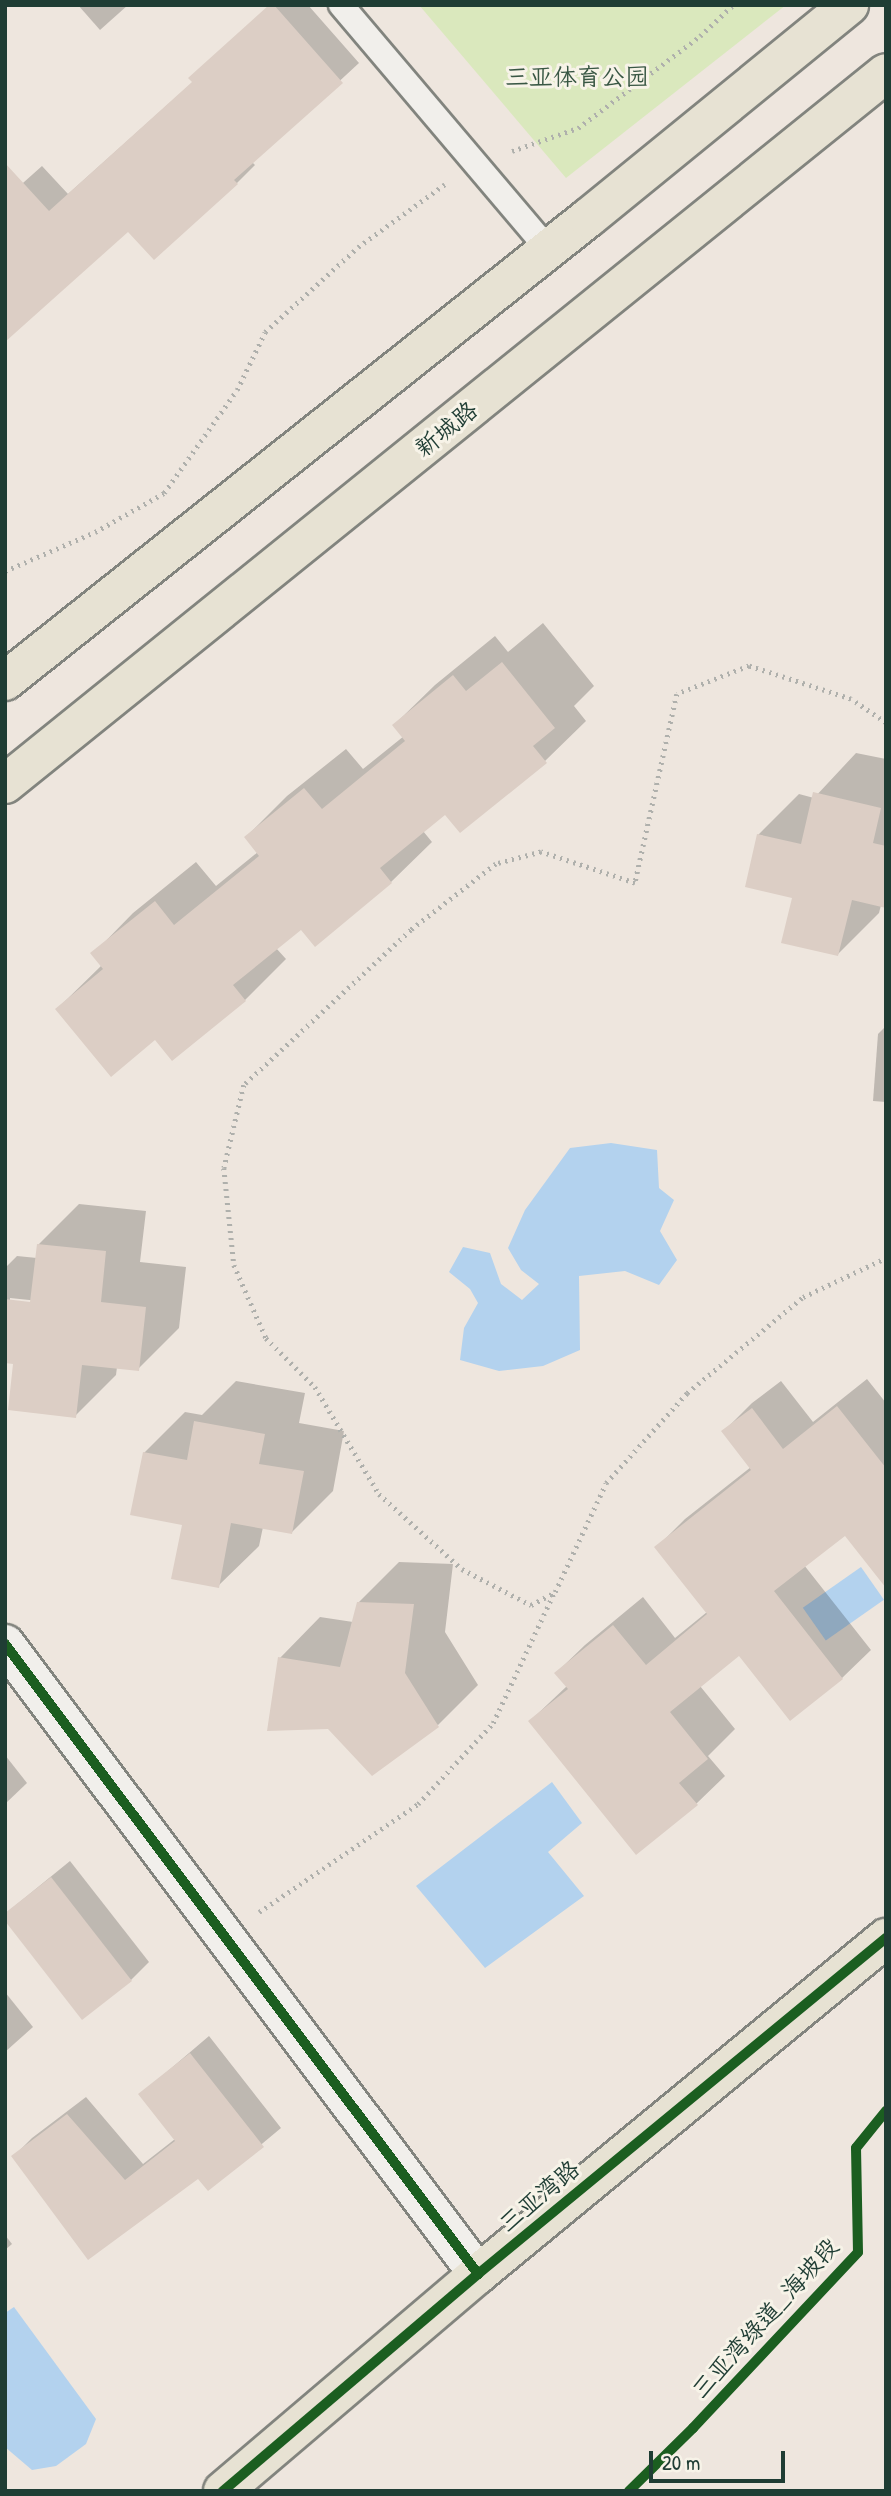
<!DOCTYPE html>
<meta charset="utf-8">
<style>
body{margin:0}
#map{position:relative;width:891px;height:2496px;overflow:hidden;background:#eee6de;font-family:"Patrick Hand","LXGW WenKai TC",sans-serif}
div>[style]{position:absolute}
.green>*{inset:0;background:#dae8bd}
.water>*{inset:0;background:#b3d2ee;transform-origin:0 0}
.shadow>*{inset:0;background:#0003}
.building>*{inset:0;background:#dccec5}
.path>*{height:4.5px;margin-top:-2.25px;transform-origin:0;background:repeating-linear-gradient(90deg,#afb0ac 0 2px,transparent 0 7px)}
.roads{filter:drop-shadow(2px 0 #82847e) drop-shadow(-2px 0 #82847e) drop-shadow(0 2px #82847e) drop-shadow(0 -2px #82847e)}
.service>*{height:24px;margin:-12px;padding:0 12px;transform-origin:12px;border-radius:12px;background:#f1efeb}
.minor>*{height:38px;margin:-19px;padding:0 19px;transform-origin:19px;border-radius:19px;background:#f1efeb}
.primary>*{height:38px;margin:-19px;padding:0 19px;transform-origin:19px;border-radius:19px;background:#e7e2d3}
.cycleway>*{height:10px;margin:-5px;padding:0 5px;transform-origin:5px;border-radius:5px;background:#1b5e20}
span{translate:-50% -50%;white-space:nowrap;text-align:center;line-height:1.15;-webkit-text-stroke:6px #f7f3e8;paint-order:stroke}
.park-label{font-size:24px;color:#395744}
.street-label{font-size:24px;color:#1f3d34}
.frame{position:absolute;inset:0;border:7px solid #1f3d34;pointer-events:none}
.scale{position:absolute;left:649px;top:2451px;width:136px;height:32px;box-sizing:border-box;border:4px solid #1f3d34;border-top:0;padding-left:9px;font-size:21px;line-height:24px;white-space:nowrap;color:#1f3d34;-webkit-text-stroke:5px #f7f3e8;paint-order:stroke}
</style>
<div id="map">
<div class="green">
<div style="clip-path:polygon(419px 5px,786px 5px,566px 178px)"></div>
</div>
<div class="water">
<div style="clip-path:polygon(611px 1143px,657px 1150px,659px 1188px,674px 1200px,660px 1231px,677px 1260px,659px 1285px,625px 1271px,579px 1276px,580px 1350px,543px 1366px,499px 1371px,460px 1360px,464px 1328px,478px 1303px,470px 1289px,449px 1272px,463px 1247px,490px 1253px,501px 1284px,522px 1300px,539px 1284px,521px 1270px,508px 1248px,525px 1210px,570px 1148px)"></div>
<div style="left:861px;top:1567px;width:40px;height:71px;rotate:55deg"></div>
<div style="clip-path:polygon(552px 1782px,582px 1823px,548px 1852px,584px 1896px,485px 1968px,416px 1886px)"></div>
<div style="clip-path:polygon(14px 2307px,96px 2419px,86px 2444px,56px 2466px,32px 2470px,5px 2447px,5px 2313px)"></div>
</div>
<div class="shadow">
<div style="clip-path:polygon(78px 5px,128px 5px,100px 30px)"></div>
<div style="clip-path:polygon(270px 5px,308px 5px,359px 63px,252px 162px,255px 165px,237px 183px,128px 229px,11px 335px,5px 199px,42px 166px,68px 194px,193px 82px)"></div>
<div style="clip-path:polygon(543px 623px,594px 686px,574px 706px,586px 721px,545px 761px,446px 813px,423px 831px,432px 842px,391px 882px,315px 944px,302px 928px,276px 948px,286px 959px,245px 1000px,155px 1038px,57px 1009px,102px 965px,93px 954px,133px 913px,196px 862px,216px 886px,258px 852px,246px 837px,287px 796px,346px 749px,363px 769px,404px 736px,394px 725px,435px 685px,495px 636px,508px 652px)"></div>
<div style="clip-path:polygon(856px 753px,886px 759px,886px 906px,881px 905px,879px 913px,838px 954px,794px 897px,758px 835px,799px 794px,814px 798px)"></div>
<div style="clip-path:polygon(886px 1026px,886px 1102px,873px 1101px,878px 1034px)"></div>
<div style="clip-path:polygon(evenodd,79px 1204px,146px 1211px,140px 1262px,186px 1267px,179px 1328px,138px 1369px,117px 1367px,116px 1375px,75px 1416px,15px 1363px,5px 1362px,5px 1268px,17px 1256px,37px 1258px,38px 1245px,79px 1204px,10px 1298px,39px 1301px,39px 1304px,10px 1301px,10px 1298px)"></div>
<div style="clip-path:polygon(867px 1379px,886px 1403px,886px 1585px,845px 1533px,804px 1565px,871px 1650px,842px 1678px,740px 1654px,700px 1686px,735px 1729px,708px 1756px,725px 1776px,696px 1804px,530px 1721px,567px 1686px,556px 1673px,585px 1645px,643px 1597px,675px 1638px,707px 1612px,656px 1548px,685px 1519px,751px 1467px,723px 1432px,752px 1403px,781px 1381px,813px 1422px)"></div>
<div style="clip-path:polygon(236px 1381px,305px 1393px,299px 1423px,344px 1431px,333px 1491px,292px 1532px,263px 1527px,259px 1546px,218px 1586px,144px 1453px,185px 1412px,202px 1415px)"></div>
<div style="clip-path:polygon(399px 1562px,453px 1564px,445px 1632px,478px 1685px,438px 1725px,280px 1658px,320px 1617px,353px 1622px,358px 1603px)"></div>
<div style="clip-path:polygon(5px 1755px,27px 1783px,5px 1804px)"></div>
<div style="clip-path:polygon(70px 1861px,149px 1962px,131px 1980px,5px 1914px)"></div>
<div style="clip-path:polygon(5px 1992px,33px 2027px,5px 2052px)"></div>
<div style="clip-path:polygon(209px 2036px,281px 2128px,208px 2189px,198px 2177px,88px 2258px,14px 2156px,32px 2138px,86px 2097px,143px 2164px,175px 2139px,141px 2094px)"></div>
<div style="clip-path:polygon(5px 2235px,12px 2244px,5px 2250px)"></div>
</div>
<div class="building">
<div style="clip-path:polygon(269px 5px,274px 5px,343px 83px,234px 180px,238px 184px,154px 260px,128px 232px,5px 342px,5px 163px,49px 211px,192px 82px,188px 78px)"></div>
<div style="clip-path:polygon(502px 662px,555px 728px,533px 746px,547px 763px,460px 833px,445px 815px,380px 868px,392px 883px,315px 947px,301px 930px,233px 985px,246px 1001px,172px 1061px,155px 1040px,111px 1077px,55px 1009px,103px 969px,90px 953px,155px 901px,174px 925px,259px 856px,244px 837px,304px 788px,322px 809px,405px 741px,392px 725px,453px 675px,466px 691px)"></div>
<div style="clip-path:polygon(813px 792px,881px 808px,873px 843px,886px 846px,886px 908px,852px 900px,838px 956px,781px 943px,792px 898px,745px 887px,757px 834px,801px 844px)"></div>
<div style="clip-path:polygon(37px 1244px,106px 1251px,101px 1302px,146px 1307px,139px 1371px,82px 1365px,76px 1418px,8px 1410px,13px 1364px,5px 1363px,5px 1299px,30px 1302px)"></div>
<div style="clip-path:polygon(837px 1406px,886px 1468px,886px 1588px,845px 1536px,774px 1591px,843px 1679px,790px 1721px,739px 1656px,670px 1712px,708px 1759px,679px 1783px,698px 1805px,636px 1855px,528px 1721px,568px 1689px,554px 1673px,613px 1625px,646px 1665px,707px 1614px,654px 1547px,751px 1470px,721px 1431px,752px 1408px,783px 1449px)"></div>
<div style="clip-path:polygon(194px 1421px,265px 1434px,259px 1464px,304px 1471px,292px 1534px,231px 1523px,219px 1588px,171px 1579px,182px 1525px,130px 1515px,143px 1452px,187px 1460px)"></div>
<div style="clip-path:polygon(357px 1602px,414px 1604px,405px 1673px,439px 1727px,372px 1776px,328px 1729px,267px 1731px,278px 1657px,340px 1667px)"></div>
<div style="clip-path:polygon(51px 1877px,132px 1981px,82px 2020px,5px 1921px,5px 1913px)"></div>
<div style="clip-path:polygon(190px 2053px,264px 2147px,208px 2191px,198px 2179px,88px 2260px,11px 2156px,67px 2114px,125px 2180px,175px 2141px,138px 2094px)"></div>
</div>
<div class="path">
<div style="left:512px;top:151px;width:70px;rotate:-19.2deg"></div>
<div style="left:578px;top:128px;width:153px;rotate:-37deg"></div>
<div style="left:700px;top:36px;width:45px;rotate:-43.2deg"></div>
<div style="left:5px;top:571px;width:98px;rotate:-23.4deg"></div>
<div style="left:95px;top:532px;width:79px;rotate:-29.5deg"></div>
<div style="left:164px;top:493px;width:126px;rotate:-54.7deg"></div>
<div style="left:237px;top:390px;width:64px;rotate:-64.2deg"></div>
<div style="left:265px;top:332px;width:126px;rotate:-42.4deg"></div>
<div style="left:358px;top:247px;width:107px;rotate:-35.9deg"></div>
<div style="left:886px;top:723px;width:42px;rotate:-145.6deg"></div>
<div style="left:851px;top:699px;width:107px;rotate:-162.1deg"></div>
<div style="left:749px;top:666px;width:77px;rotate:158.7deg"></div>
<div style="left:677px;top:694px;width:194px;rotate:102.5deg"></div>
<div style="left:635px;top:883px;width:99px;rotate:-161.7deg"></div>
<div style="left:541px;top:852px;width:47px;rotate:165.1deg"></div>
<div style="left:496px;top:864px;width:108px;rotate:142.2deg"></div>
<div style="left:411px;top:930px;width:228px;rotate:137.1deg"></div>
<div style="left:244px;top:1085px;width:85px;rotate:103.5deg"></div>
<div style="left:224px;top:1168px;width:98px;rotate:84.1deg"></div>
<div style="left:234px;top:1265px;width:80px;rotate:66.3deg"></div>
<div style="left:266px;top:1338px;width:69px;rotate:45deg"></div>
<div style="left:315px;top:1387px;width:125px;rotate:59.1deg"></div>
<div style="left:379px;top:1494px;width:112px;rotate:42.1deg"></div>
<div style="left:462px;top:1569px;width:78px;rotate:27.6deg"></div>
<div style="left:531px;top:1605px;width:27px;rotate:-28deg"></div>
<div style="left:555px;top:1592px;width:120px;rotate:-64.9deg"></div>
<div style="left:606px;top:1483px;width:121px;rotate:-48deg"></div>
<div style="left:687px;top:1393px;width:151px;rotate:-39.6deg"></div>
<div style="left:803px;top:1297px;width:92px;rotate:-25.2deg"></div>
<div style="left:259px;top:1912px;width:192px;rotate:-34.2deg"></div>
<div style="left:418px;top:1804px;width:110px;rotate:-47.2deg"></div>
<div style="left:493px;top:1723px;width:144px;rotate:-64.9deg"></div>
</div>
<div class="roads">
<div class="service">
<div style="left:341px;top:5px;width:320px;rotate:49.7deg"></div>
</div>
<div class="minor">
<div style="left:5px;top:1644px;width:788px;rotate:53.1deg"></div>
</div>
<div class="primary">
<div style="left:5px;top:681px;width:744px;rotate:-38.46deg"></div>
<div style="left:588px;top:218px;width:337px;rotate:-39.2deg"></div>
<div style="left:5px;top:784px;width:1132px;rotate:-38.9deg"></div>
<div style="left:223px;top:2491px;width:335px;rotate:-40.4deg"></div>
<div style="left:478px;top:2274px;width:529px;rotate:-39.47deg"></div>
</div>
</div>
<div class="cycleway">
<div style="left:5px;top:1644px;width:788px;rotate:53.1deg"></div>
<div style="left:223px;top:2491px;width:335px;rotate:-40.4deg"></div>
<div style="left:478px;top:2274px;width:529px;rotate:-39.47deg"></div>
<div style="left:629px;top:2491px;width:90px;rotate:-44.5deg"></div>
<div style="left:693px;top:2428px;width:241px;rotate:-46.8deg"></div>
<div style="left:858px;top:2252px;width:104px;rotate:-91.1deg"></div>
<div style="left:856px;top:2148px;width:48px;rotate:-51deg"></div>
</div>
<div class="park-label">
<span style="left:577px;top:77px">三亚体育公园</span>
</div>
<div class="street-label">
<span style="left:446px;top:429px;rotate:-39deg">新城路</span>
<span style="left:539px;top:2196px;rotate:-40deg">三亚湾路</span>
<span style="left:765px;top:2318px;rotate:-48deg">三亚湾绿道_海坡段</span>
</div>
<div class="frame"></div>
<div class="scale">20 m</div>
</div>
